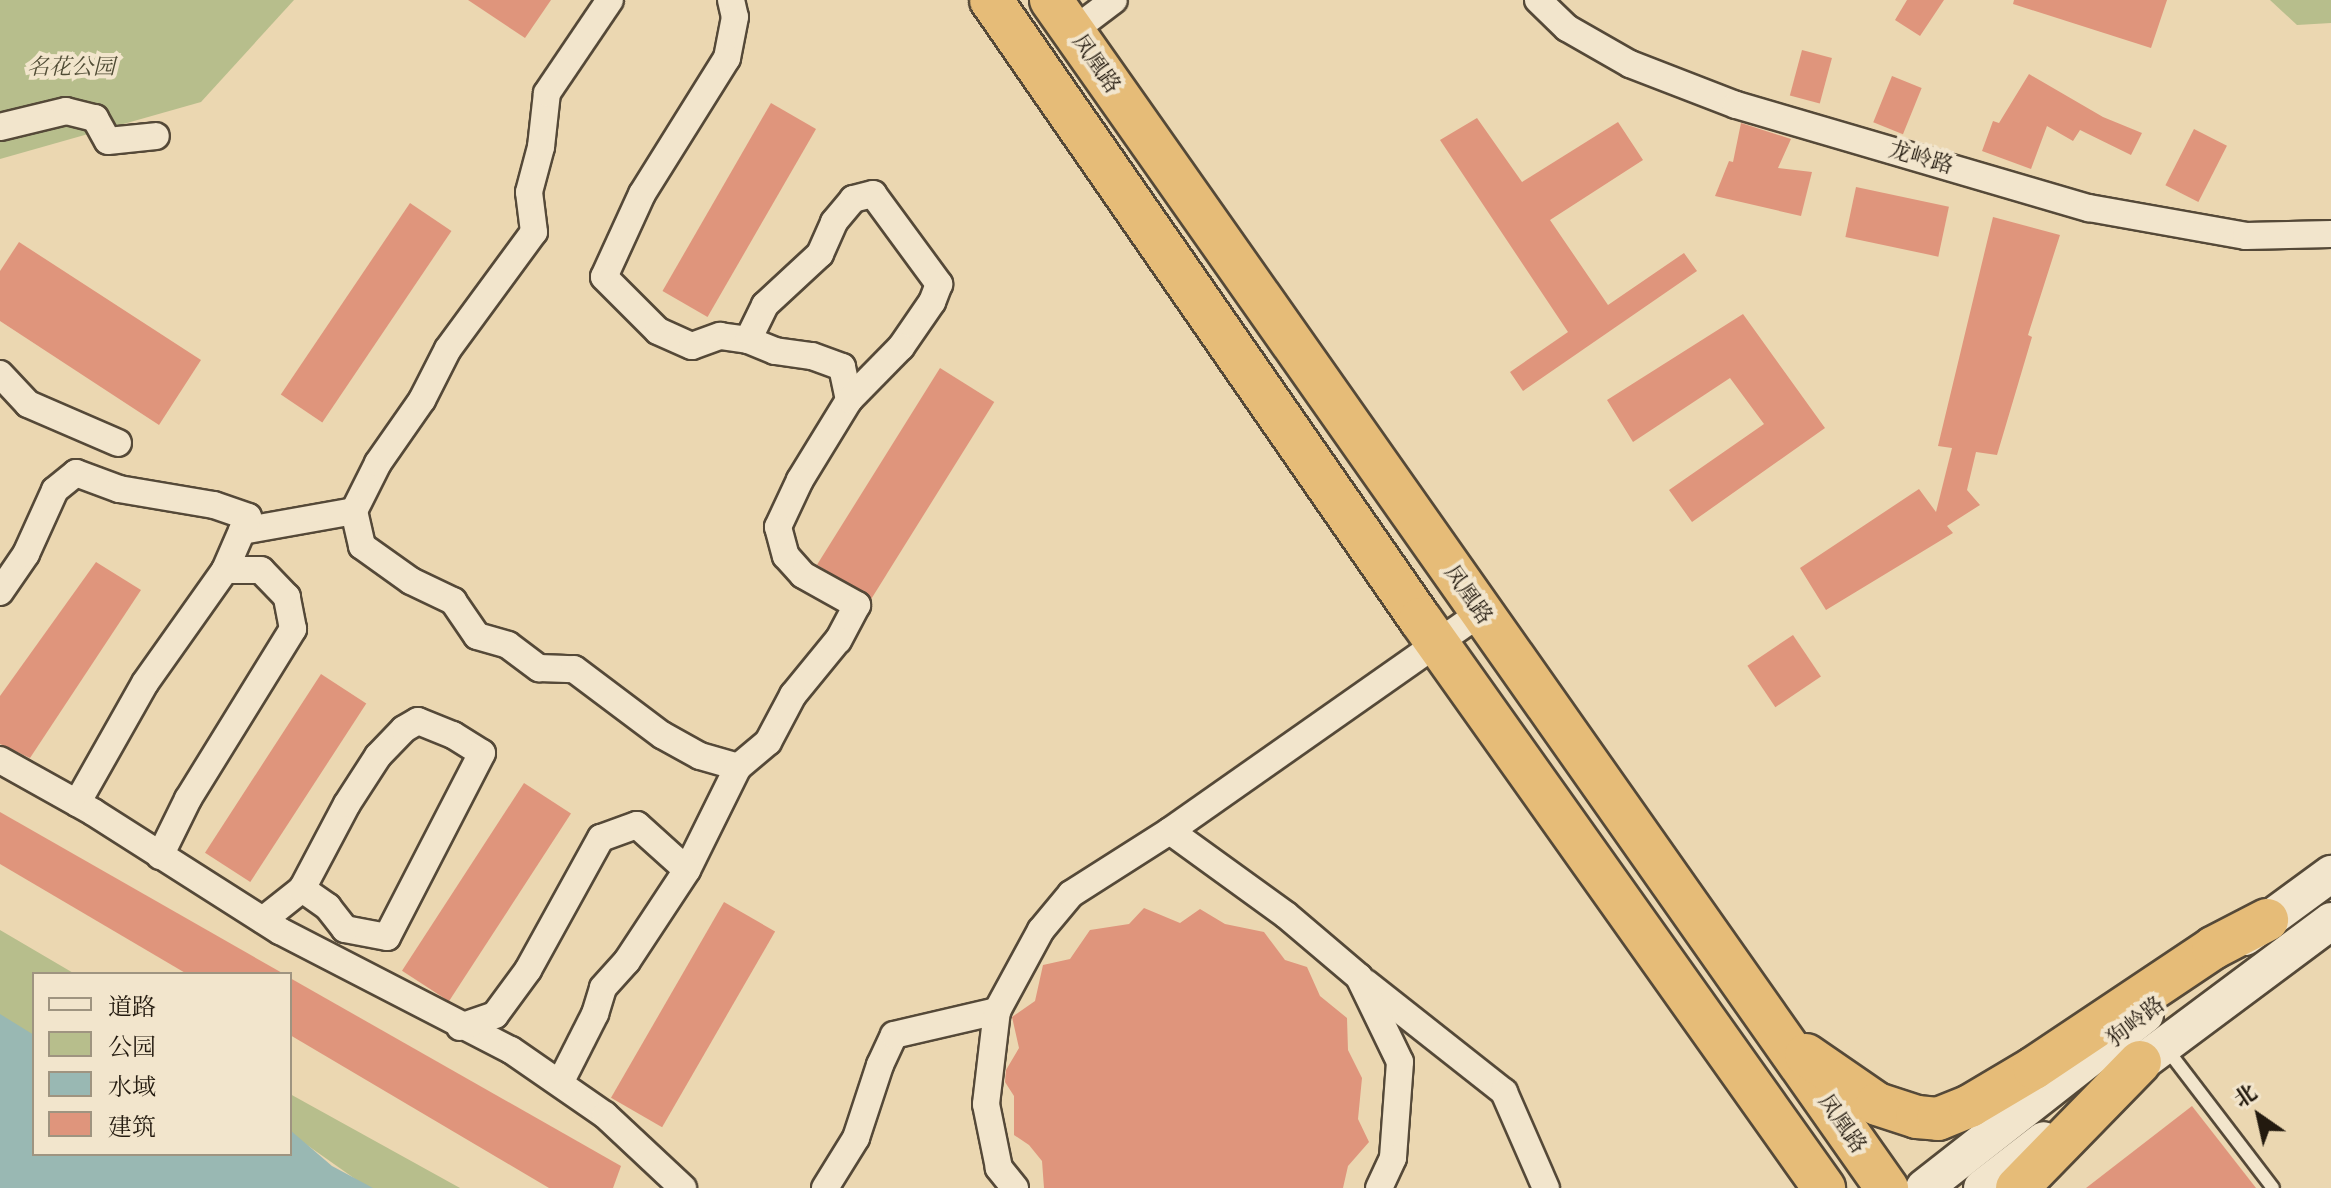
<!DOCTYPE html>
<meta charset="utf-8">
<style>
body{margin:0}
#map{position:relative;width:2331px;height:1188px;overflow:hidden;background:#ebd7b1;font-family:"IM FELL French Canon","Noto Serif SC",serif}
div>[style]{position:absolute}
.green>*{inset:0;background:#b7be8c}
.water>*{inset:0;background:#99b8b3}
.building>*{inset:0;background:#df957c;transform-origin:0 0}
.roads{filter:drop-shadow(2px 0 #554938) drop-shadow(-2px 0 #554938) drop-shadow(0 2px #554938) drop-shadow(0 -2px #554938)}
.service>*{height:12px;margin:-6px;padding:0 6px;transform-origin:6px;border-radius:6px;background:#f2e5cc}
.minor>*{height:26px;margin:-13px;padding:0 13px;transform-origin:13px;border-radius:13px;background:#f2e5cc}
.secondary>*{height:36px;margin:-18px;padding:0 18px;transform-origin:18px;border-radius:18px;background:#f2e5cc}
.trunk>*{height:42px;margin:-21px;padding:0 21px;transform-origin:21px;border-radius:21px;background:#e6bc78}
span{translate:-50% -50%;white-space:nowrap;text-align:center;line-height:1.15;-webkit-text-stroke:8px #f2e5cc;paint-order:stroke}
.street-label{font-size:22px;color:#231a0f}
.park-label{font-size:22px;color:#4f4b34;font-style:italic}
.legend{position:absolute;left:32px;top:972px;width:260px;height:184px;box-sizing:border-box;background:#f2e5cc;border:2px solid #9f9480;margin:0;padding:10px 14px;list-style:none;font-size:24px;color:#231a0f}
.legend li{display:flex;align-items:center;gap:16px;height:40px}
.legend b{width:40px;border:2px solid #9f9480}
.north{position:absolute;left:2219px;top:1076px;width:80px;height:80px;-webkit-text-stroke:6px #f2e5cc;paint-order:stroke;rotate:326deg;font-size:22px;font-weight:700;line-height:32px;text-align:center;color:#231a0f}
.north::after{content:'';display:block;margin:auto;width:28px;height:36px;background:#231a0f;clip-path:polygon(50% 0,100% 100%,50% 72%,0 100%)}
</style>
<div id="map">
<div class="green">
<div style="clip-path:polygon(0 0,294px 0,201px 102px,0 159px)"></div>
<div style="clip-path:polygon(2270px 0,2331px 0,2331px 23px,2297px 25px)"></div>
<div style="clip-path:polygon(0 930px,75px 974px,34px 974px,34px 1041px,0 1021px)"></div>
<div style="clip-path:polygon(290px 1094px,460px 1188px,368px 1188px,290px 1133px)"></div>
</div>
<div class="water">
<div style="clip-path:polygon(0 1014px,34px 1035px,34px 1154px,290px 1154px,290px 1130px,332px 1166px,373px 1188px,0 1188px)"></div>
</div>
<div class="building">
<div style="clip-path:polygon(468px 0,551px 0,525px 38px)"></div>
<div style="clip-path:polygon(1907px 0,1944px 0,1920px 36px,1895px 20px)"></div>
<div style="clip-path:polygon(2014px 0,2167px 0,2151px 48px,2013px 4px)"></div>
<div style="left:1802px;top:50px;width:31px;height:47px;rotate:15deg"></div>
<div style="clip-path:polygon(2029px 74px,2103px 117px,2142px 133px,2131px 155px,2080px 130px,2073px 141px,2047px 126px,2031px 169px,1982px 151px,1993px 121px,1999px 123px)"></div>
<div style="left:1892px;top:76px;width:32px;height:50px;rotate:22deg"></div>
<div style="left:771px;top:103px;width:52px;height:217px;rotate:30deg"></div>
<div style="clip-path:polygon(1477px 118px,1522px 182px,1618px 122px,1643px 160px,1550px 220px,1608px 305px,1684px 253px,1697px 271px,1523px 391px,1510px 372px,1568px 332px,1440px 140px)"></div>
<div style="clip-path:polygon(1741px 123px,1791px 139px,1778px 168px,1812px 172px,1801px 216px,1715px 196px,1729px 161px,1733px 162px)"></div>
<div style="left:2194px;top:129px;width:37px;height:63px;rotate:27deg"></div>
<div style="left:1856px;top:187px;width:95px;height:51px;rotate:12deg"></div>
<div style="left:410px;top:203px;width:50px;height:231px;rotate:34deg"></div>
<div style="clip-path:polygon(1993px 217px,2060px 235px,2028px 335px,2032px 337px,1997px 455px,1976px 452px,1967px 490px,1980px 505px,1947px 526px,1953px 533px,1826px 610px,1800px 568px,1919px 489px,1936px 512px,1952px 448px,1938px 446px)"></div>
<div style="clip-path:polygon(19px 242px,201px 360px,159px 425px,0 321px,0 271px)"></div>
<div style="clip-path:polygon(1743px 314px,1825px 428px,1692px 522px,1669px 490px,1764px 424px,1730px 378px,1633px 442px,1607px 400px)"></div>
<div style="left:940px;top:368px;width:64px;height:232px;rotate:32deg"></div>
<div style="clip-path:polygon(96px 562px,141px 590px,30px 758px,0 744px,0 696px)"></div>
<div style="left:1793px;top:635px;width:50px;height:55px;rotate:56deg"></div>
<div style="left:321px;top:674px;width:54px;height:213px;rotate:33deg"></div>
<div style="left:524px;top:783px;width:56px;height:224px;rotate:33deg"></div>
<div style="clip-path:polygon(0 812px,284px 974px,187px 974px,0 864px)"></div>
<div style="left:724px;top:902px;width:59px;height:226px;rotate:30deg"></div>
<div style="clip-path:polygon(1144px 908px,1180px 923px,1200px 909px,1225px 924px,1264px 932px,1285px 960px,1307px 967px,1320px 996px,1347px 1018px,1348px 1050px,1362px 1078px,1358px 1119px,1369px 1142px,1348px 1166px,1343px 1188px,1044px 1188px,1042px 1161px,1029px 1145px,1014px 1135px,1014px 1096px,1005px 1082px,1006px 1070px,1019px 1048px,1012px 1017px,1035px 1001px,1043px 965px,1070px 959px,1090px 930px,1129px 924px)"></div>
<div style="clip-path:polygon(290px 978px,621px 1166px,613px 1188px,549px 1188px,290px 1035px)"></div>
<div style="clip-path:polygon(2192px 1106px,2256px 1188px,2086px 1188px)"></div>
</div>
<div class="roads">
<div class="service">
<div style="left:2166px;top:1048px;width:176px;rotate:52.6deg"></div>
</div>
<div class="minor">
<div style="left:731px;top:0;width:17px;rotate:77deg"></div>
<div style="left:735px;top:17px;width:42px;rotate:101deg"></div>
<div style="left:727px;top:58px;width:160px;rotate:122deg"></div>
<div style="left:642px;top:194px;width:91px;rotate:114.6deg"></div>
<div style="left:604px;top:277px;width:76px;rotate:45deg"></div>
<div style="left:658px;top:331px;width:37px;rotate:24deg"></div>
<div style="left:692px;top:346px;width:30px;rotate:-20deg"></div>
<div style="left:720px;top:336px;width:28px;rotate:8deg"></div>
<div style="left:748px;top:340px;width:29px;rotate:22deg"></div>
<div style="left:775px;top:351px;width:37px;rotate:8deg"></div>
<div style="left:812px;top:356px;width:32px;rotate:20deg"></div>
<div style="left:842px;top:367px;width:34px;rotate:78deg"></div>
<div style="left:849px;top:400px;width:94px;rotate:121.5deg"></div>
<div style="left:800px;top:480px;width:52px;rotate:115.1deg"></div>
<div style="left:778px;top:527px;width:30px;rotate:75deg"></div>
<div style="left:786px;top:556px;width:25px;rotate:48deg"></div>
<div style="left:803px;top:575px;width:62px;rotate:29.1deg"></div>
<div style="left:857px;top:605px;width:40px;rotate:118deg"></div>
<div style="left:838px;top:640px;width:71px;rotate:129.3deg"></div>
<div style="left:793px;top:695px;width:53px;rotate:118deg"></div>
<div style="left:768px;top:742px;width:39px;rotate:140deg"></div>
<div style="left:1538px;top:0;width:40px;rotate:44deg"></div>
<div style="left:1567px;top:28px;width:73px;rotate:29.7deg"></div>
<div style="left:1630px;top:64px;width:114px;rotate:21.1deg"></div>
<div style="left:1736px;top:105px;width:368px;rotate:16.3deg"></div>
<div style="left:2089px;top:208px;width:159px;rotate:10.1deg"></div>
<div style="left:2246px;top:236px;width:85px;rotate:-1.3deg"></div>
<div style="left:1073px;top:31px;width:51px;rotate:-37.1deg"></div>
<div style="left:0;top:127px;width:68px;rotate:-13.6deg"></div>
<div style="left:66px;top:111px;width:30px;rotate:14deg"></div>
<div style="left:95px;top:118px;width:26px;rotate:61deg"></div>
<div style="left:108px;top:141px;width:48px;rotate:-5.9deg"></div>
<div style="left:748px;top:340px;width:39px;rotate:-64deg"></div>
<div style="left:765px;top:305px;width:75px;rotate:-42.8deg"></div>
<div style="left:820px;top:254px;width:35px;rotate:-66deg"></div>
<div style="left:834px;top:222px;width:30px;rotate:-50deg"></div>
<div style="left:853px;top:199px;width:21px;rotate:-14deg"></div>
<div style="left:873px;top:194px;width:112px;rotate:53.7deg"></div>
<div style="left:939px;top:284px;width:19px;rotate:111deg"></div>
<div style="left:932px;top:302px;width:55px;rotate:124.6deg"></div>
<div style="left:901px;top:347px;width:74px;rotate:134.5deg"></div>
<div style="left:0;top:374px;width:41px;rotate:47deg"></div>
<div style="left:28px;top:404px;width:98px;rotate:23.4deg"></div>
<div style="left:354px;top:511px;width:54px;rotate:-63.4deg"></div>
<div style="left:378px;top:463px;width:77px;rotate:-55.1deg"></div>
<div style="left:422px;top:400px;width:57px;rotate:-63deg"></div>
<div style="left:448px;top:349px;width:145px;rotate:-53.7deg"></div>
<div style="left:534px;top:232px;width:40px;rotate:-97.1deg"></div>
<div style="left:529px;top:192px;width:47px;rotate:-75.1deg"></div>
<div style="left:541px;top:147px;width:54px;rotate:-83.7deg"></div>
<div style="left:547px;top:93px;width:112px;rotate:-55.9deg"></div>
<div style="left:242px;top:531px;width:114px;rotate:-10.1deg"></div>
<div style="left:354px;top:511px;width:36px;rotate:77deg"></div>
<div style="left:362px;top:546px;width:60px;rotate:35.5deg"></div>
<div style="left:411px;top:581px;width:47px;rotate:25.5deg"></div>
<div style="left:453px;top:601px;width:42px;rotate:55.6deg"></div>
<div style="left:477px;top:636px;width:32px;rotate:16deg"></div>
<div style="left:508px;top:645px;width:39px;rotate:37deg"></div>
<div style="left:539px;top:668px;width:35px;rotate:2deg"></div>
<div style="left:574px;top:669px;width:110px;rotate:36.9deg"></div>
<div style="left:662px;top:735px;width:43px;rotate:28.9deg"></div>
<div style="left:700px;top:756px;width:40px;rotate:16deg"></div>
<div style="left:738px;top:767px;width:115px;rotate:116.3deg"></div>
<div style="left:687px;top:870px;width:109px;rotate:123.4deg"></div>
<div style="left:627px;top:961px;width:36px;rotate:132deg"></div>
<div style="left:603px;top:988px;width:27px;rotate:107deg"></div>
<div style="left:595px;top:1014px;width:77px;rotate:116.9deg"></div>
<div style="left:0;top:592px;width:46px;rotate:-55.6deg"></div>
<div style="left:26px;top:554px;width:70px;rotate:-65.6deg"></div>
<div style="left:55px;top:490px;width:27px;rotate:-39deg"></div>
<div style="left:76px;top:473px;width:46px;rotate:20.4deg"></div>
<div style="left:119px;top:489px;width:96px;rotate:9.6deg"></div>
<div style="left:214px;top:505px;width:36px;rotate:19deg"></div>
<div style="left:248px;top:517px;width:58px;rotate:113.5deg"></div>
<div style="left:225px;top:570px;width:138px;rotate:125.3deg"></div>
<div style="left:145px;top:683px;width:138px;rotate:119.5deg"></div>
<div style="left:0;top:760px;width:107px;rotate:29.2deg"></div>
<div style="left:93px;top:812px;width:222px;rotate:32.5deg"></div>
<div style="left:280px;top:931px;width:260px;rotate:27.3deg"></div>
<div style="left:511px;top:1050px;width:114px;rotate:34.7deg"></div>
<div style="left:605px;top:1115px;width:107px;rotate:43.1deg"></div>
<div style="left:1170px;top:831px;width:379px;rotate:-35.1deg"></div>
<div style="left:160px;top:856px;width:64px;rotate:-63.8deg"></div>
<div style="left:188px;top:799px;width:200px;rotate:-58.3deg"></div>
<div style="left:293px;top:629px;width:33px;rotate:-101deg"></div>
<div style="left:287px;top:597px;width:37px;rotate:-134deg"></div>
<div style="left:261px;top:570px;width:36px;rotate:180deg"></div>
<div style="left:263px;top:920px;width:50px;rotate:-38.5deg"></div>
<div style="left:302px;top:889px;width:96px;rotate:-62.1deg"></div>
<div style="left:347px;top:804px;width:57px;rotate:-57.1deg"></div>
<div style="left:378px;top:756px;width:37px;rotate:-46deg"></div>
<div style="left:404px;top:729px;width:16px;rotate:-30deg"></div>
<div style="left:418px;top:721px;width:38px;rotate:22deg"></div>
<div style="left:453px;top:735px;width:34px;rotate:32deg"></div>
<div style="left:482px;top:753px;width:207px;rotate:117.3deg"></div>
<div style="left:387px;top:937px;width:43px;rotate:-169.2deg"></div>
<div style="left:345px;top:929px;width:28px;rotate:-128deg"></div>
<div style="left:328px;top:907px;width:32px;rotate:-145deg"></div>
<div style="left:1366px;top:983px;width:176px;rotate:38.3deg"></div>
<div style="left:1504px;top:1092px;width:105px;rotate:66.4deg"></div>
<div style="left:460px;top:1027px;width:37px;rotate:-19deg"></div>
<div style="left:495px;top:1015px;width:56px;rotate:-53.7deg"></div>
<div style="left:528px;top:970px;width:151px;rotate:-61.1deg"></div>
<div style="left:601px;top:838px;width:38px;rotate:-20deg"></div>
<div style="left:637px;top:825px;width:67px;rotate:42deg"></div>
<div style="left:825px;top:1188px;width:59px;rotate:-58.2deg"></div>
<div style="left:856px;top:1138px;width:77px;rotate:-71.8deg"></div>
<div style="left:880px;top:1065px;width:33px;rotate:-65deg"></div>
<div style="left:894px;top:1035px;width:106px;rotate:-13.1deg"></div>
<div style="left:1015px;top:1188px;width:26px;rotate:-129deg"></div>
<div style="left:999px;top:1168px;width:65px;rotate:-101.5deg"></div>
<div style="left:986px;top:1104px;width:94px;rotate:-83.3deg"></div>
<div style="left:997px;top:1011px;width:92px;rotate:-61.5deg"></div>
<div style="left:1041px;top:930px;width:47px;rotate:-50.2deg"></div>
<div style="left:1071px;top:894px;width:117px;rotate:-32.5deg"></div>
<div style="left:1170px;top:831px;width:143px;rotate:35.9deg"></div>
<div style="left:1286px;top:915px;width:96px;rotate:40.3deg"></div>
<div style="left:1359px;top:977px;width:94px;rotate:64.2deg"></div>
<div style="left:1400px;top:1062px;width:96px;rotate:94.2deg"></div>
<div style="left:1393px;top:1158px;width:33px;rotate:115deg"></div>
</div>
<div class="secondary">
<div style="left:2245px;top:937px;width:107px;rotate:-36.2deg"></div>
<div style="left:2118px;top:1080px;width:266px;rotate:-36.7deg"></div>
<div style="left:1924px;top:1188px;width:281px;rotate:-38.1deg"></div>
<div style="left:1982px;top:1188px;width:78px;rotate:-37.7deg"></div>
</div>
<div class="trunk">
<div style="left:991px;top:0;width:753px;rotate:55.28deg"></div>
<div style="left:1420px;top:619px;width:698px;rotate:54.62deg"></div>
<div style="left:1051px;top:0;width:1453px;rotate:54.87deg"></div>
<div style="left:1806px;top:1055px;width:86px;rotate:34.6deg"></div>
<div style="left:1877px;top:1104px;width:42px;rotate:18deg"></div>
<div style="left:1917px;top:1117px;width:21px;rotate:5deg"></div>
<div style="left:1938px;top:1119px;width:35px;rotate:-22deg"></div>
<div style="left:1970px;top:1106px;width:74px;rotate:-30.7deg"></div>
<div style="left:2034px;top:1068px;width:216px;rotate:-33.8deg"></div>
<div style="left:2213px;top:948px;width:61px;rotate:-27.4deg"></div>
<div style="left:2017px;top:1188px;width:176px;rotate:-45.7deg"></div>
</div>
</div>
<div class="street-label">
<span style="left:1096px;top:64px;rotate:55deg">凤凰路</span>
<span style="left:1921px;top:158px;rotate:16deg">龙岭路</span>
<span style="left:1468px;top:595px;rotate:55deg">凤凰路</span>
<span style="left:2136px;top:1022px;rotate:-38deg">狗岭路</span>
<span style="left:1842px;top:1124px;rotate:55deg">凤凰路</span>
</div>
<div class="park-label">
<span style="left:71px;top:68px">名花公园</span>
</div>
<ul class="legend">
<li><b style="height:10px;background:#f2e5cc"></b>道路</li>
<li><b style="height:22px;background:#b7be8c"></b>公园</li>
<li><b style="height:22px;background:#99b8b3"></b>水域</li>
<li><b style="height:22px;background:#df957c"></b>建筑</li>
</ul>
<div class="north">北</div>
</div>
